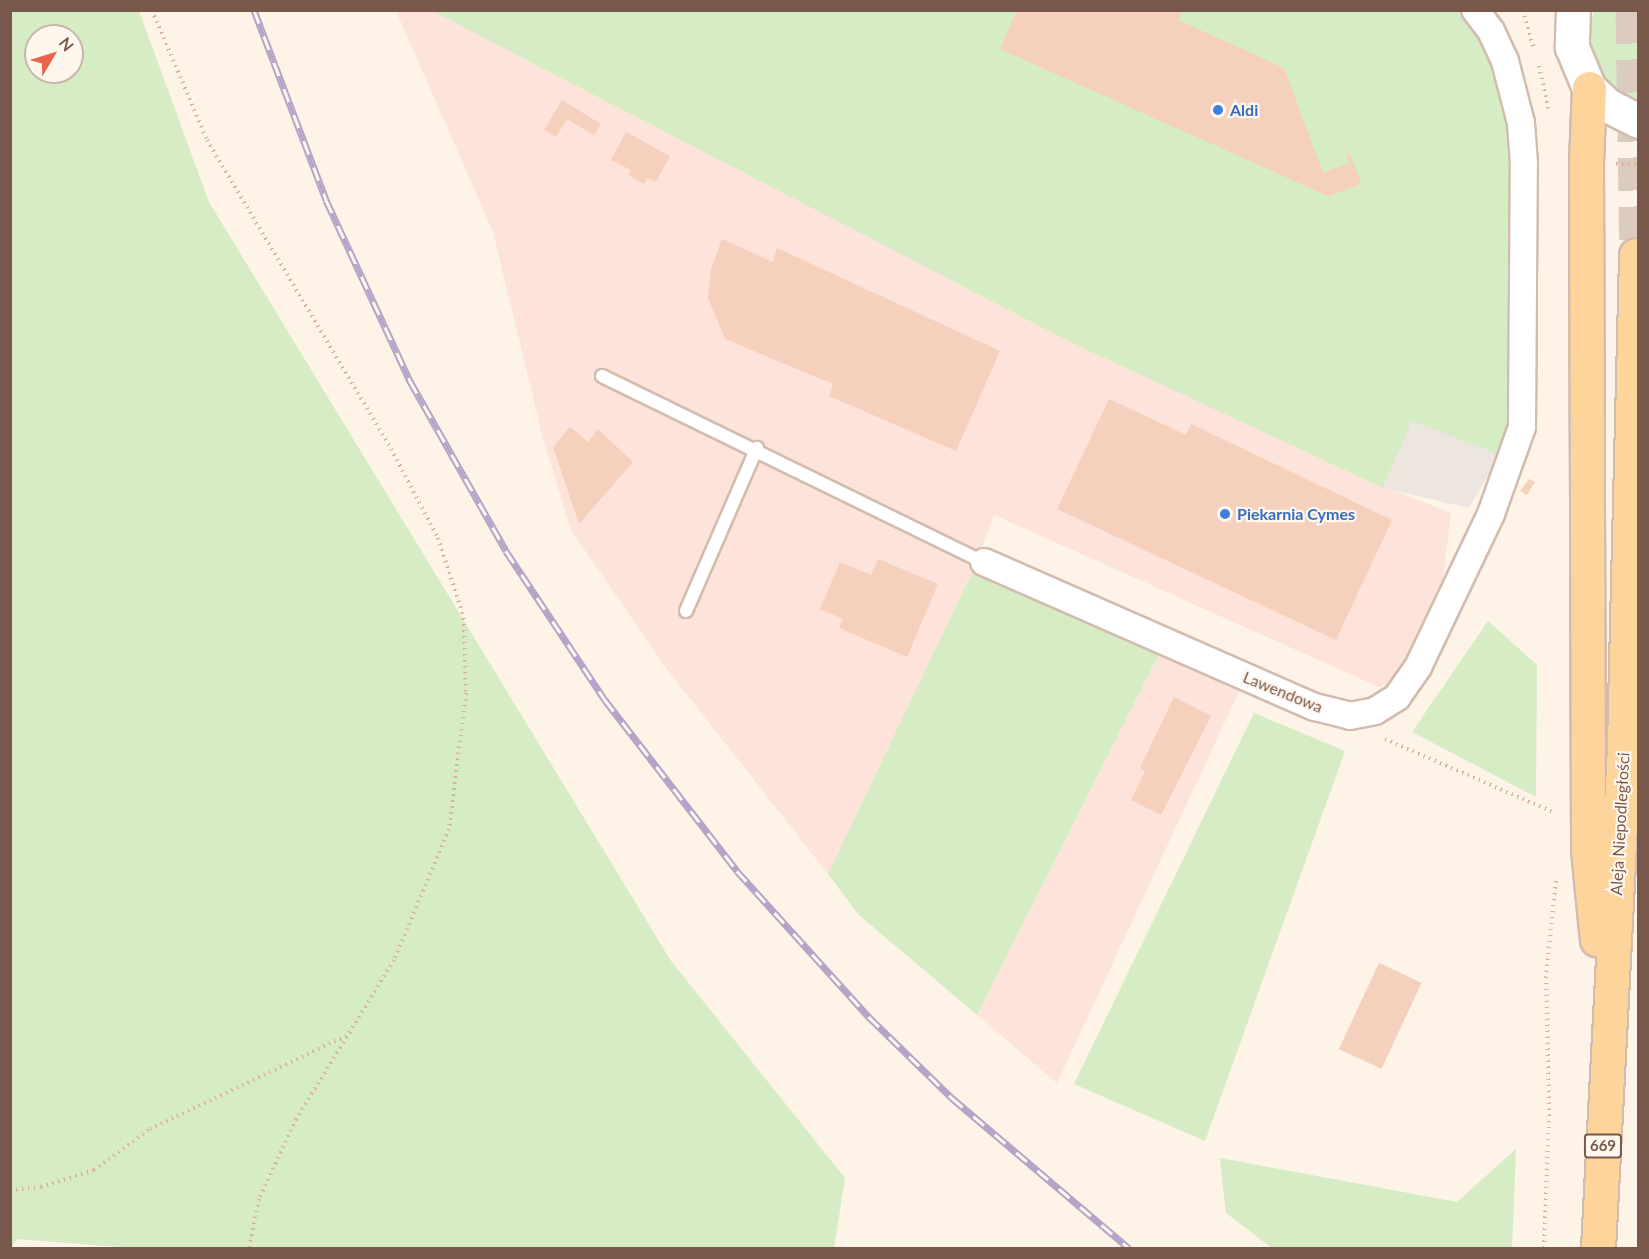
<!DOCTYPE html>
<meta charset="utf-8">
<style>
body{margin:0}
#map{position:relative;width:1649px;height:1259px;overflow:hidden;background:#fdf3e7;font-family:Lato,sans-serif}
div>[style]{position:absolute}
.commercial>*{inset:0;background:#fee3da}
.industrial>*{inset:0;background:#ede6e0}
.green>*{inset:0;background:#d6ecc4}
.building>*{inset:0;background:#f4d0bd;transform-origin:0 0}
.primary-tunnel>*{height:33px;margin-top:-16.5px;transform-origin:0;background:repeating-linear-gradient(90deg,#dcccc0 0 33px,transparent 0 49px)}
.path>*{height:4px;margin-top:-2px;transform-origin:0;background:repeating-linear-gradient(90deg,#d9b3a0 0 1.5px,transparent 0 6px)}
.roads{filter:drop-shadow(2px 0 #d2bcae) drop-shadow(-2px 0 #d2bcae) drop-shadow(0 2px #d2bcae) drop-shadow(0 -2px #d2bcae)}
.lane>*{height:12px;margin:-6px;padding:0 6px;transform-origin:6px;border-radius:6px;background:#fff}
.street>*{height:26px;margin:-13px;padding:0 13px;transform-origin:13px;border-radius:13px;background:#fff}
.secondary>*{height:33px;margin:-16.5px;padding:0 16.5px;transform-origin:16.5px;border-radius:16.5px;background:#fff}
.primary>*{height:33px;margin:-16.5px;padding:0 16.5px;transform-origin:16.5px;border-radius:16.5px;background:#fed49d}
.rail>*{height:7px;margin-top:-3.5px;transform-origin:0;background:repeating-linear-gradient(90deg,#fff7ee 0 14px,#b5a4c8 0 28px);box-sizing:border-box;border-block:2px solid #b5a4c8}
.dots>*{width:16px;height:16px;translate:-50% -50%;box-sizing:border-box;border:3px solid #fff7ee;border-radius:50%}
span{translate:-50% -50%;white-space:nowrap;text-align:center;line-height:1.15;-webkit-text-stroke:4.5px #fff7ee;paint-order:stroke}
.shield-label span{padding:2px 4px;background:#fff7ee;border:2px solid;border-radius:4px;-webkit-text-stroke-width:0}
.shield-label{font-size:15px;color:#78584a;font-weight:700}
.shop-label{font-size:16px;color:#366cbe;font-weight:700}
.left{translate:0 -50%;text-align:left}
.street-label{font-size:16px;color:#78584a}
.frame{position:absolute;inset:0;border:12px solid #78584a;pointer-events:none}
.north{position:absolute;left:24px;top:24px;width:60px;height:60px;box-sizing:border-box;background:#fff7ee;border:2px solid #c9b7ac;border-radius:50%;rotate:52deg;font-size:16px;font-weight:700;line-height:24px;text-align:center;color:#78584a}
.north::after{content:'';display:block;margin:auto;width:21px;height:27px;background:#eb6348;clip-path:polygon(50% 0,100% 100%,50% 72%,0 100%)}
</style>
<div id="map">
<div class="commercial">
<div style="clip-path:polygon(396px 11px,432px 11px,1072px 343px,1362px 478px,1451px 513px,1443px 578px,1395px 680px,1379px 687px,994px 515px,974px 568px,828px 874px,666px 668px,571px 530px,543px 439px,493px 232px)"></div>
<div style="clip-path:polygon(1161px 650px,1242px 685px,1057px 1083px,977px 1015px)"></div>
</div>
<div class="industrial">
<div style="clip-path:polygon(1412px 420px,1500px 455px,1469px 508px,1383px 488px)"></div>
</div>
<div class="green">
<div style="clip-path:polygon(evenodd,10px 11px,139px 11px,209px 202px,671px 961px,845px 1178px,834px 1248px,130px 1248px,17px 1239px,11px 1248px,10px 11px,36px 36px,72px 36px,72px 72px,36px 72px,36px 36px)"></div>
<div style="clip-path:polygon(432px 11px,1459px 11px,1482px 39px,1494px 66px,1508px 125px,1512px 376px,1508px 423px,1500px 455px,1412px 421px,1383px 488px,1072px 343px)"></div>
<div style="clip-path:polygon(1594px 11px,1638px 11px,1638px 102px,1607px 82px,1593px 57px,1589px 29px)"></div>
<div style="clip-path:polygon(974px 568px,1161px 650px,977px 1015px,859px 915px,828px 874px)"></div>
<div style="clip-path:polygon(1488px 621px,1537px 665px,1536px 797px,1412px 732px)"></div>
<div style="clip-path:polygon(1254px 713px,1345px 751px,1205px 1141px,1074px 1084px)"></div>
<div style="clip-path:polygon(1516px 1149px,1512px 1248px,1272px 1248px,1226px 1213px,1220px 1158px,1457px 1202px)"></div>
</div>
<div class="building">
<div style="clip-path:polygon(1017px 10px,1182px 10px,1178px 20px,1284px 68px,1323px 173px,1349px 163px,1346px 154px,1350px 153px,1361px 184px,1328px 196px,1000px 49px)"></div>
<div style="clip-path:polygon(562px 100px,601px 124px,594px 135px,567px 119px,556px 137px,544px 130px)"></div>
<div style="clip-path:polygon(626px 132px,670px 156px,656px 182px,647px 178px,644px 184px,628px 175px,631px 170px,611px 160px)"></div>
<div style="clip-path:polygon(722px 239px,773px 262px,777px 248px,1000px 351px,956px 451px,829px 396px,833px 384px,725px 339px,708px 298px,711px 269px)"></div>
<div style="clip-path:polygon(1109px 399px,1186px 435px,1191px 424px,1392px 520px,1336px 640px,1057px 509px)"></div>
<div style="clip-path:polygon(570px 427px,588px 442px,598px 429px,633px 462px,579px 524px,553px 447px)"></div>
<div style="clip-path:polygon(1529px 479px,1535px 482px,1527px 495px,1520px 491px)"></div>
<div style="clip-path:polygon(878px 559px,938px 584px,907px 657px,839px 628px,843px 619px,820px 609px,840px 562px,871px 575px)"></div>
<div style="clip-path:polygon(1174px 697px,1211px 716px,1161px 815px,1131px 800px,1145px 771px,1140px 768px)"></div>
<div style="left:1379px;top:963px;width:47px;height:95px;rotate:25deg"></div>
</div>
<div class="primary-tunnel">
<div style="left:1632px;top:10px;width:245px;rotate:89.1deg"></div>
</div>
<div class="path">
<div style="left:152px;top:10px;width:141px;rotate:67.1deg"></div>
<div style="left:207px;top:140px;width:360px;rotate:59.2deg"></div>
<div style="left:391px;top:449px;width:101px;rotate:62.2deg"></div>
<div style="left:438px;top:538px;width:84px;rotate:72deg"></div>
<div style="left:464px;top:618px;width:75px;rotate:88.5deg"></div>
<div style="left:466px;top:693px;width:137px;rotate:97.1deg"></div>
<div style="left:449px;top:829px;width:142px;rotate:112.8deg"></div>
<div style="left:394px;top:960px;width:187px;rotate:121.6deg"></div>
<div style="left:296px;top:1119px;width:88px;rotate:114.8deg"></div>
<div style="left:259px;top:1199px;width:50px;rotate:101.5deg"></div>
<div style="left:1523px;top:10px;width:41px;rotate:74.6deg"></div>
<div style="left:1539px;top:66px;width:46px;rotate:77.5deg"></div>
<div style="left:1616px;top:164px;width:22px;rotate:3deg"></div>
<div style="left:1385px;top:739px;width:185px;rotate:23.5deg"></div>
<div style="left:10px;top:1190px;width:31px;rotate:-6deg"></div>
<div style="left:41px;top:1187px;width:56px;rotate:-17.8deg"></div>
<div style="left:94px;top:1170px;width:69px;rotate:-36.2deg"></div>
<div style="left:150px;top:1129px;width:217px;rotate:-25.4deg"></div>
<div style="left:1544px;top:1248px;width:132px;rotate:-87.8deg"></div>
<div style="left:1549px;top:1116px;width:138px;rotate:-91.2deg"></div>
<div style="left:1546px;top:978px;width:101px;rotate:-84.3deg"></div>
</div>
<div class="roads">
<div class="lane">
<div style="left:602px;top:376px;width:425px;rotate:26deg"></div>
<div style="left:686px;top:611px;width:178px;rotate:-66.5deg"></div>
</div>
<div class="street">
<div style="left:984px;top:562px;width:361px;rotate:23.7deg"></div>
<div style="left:1315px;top:707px;width:36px;rotate:14deg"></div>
<div style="left:1350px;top:716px;width:25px;rotate:-11deg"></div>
<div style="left:1375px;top:711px;width:26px;rotate:-32deg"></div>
<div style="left:1397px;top:697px;width:37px;rotate:-55deg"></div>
<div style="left:1418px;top:667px;width:170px;rotate:-64.5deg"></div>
<div style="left:1491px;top:514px;width:92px;rotate:-70.4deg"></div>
<div style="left:1522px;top:427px;width:263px;rotate:-89.6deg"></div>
<div style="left:1524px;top:164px;width:41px;rotate:-94.2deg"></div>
<div style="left:1521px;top:123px;width:64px;rotate:-104.5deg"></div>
<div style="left:1505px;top:61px;width:33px;rotate:-115deg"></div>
<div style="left:1491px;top:31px;width:26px;rotate:-127deg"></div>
</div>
<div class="secondary">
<div style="left:1573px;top:10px;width:37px;rotate:92deg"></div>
<div style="left:1572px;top:47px;width:44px;rotate:67.5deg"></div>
<div style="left:1589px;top:88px;width:25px;rotate:43deg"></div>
<div style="left:1607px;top:105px;width:35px;rotate:27deg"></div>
</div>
<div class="primary">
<div style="left:1589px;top:88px;width:76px;rotate:92.3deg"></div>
<div style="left:1586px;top:164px;width:686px;rotate:89.83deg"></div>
<div style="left:1588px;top:850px;width:90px;rotate:84.3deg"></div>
<div style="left:1598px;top:1248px;width:502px;rotate:-87.03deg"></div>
<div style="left:1624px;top:747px;width:492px;rotate:-88.6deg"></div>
</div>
</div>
<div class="rail">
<div style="left:254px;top:10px;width:203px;rotate:69.2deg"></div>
<div style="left:326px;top:200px;width:200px;rotate:65.1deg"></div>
<div style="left:410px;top:381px;width:195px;rotate:60.5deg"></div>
<div style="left:506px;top:551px;width:179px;rotate:56.4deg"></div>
<div style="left:605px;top:700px;width:216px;rotate:52.3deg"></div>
<div style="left:737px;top:871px;width:197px;rotate:47.9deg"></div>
<div style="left:869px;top:1017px;width:116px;rotate:44.3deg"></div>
<div style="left:952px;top:1098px;width:232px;rotate:40.3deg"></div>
</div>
<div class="dots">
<div style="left:1218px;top:110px;background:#3f7fe0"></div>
<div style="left:1225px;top:514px;background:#3f7fe0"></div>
</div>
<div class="shield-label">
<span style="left:1603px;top:1146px">669</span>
</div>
<div class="shop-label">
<span class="left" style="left:1230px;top:110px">Aldi</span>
<span class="left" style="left:1237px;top:514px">Piekarnia Cymes</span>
</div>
<div class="street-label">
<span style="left:1283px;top:692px;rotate:22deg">Lawendowa</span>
<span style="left:1620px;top:824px;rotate:-87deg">Aleja Niepodległości</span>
</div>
<div class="frame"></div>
<div class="north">N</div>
</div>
